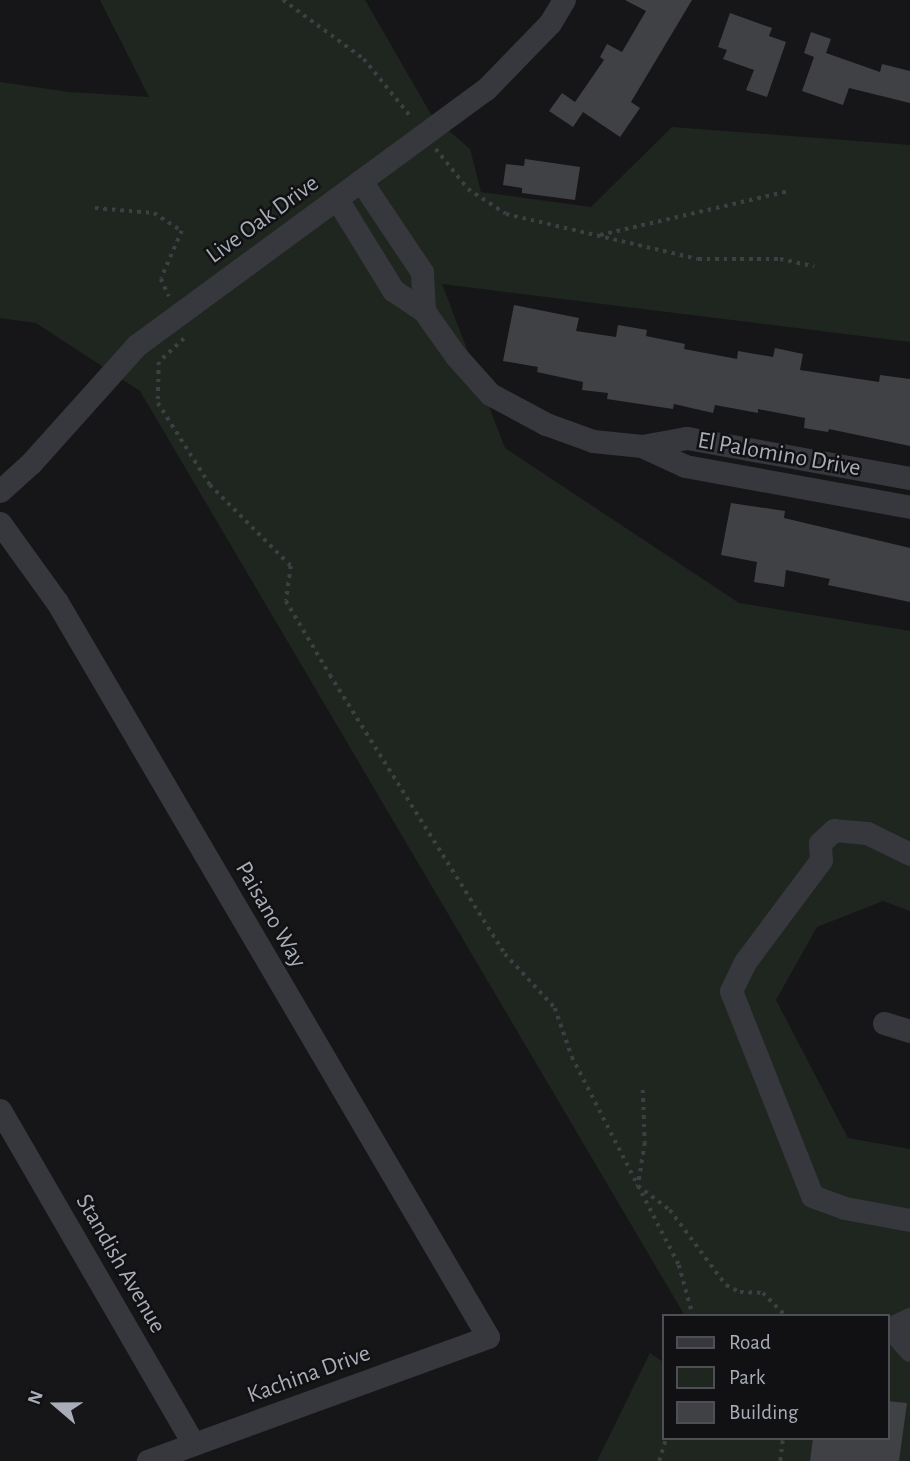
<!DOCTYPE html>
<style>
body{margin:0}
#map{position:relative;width:910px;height:1461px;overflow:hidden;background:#161618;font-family:"Alegreya Sans",sans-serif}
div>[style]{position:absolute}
.green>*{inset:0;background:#1e261f}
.building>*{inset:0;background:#404145}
.path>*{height:3.5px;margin-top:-1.75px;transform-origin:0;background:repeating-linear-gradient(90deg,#3d3f44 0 3.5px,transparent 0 8.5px)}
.minor>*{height:23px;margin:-11.5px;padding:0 11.5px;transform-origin:11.5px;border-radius:11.5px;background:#37383d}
span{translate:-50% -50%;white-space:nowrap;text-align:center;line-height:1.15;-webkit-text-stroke:5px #111113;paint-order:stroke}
.street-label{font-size:24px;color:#a8adb8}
.legend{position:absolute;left:662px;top:1314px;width:228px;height:126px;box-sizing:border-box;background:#111113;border:2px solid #4d4f55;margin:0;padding:9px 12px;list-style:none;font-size:21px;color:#a8adb8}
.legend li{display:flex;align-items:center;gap:14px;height:35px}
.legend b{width:35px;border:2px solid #4d4f55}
.north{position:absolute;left:21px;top:1370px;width:70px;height:70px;-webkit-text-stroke:5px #111113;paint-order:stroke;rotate:290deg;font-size:19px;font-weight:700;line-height:28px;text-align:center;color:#a8adb8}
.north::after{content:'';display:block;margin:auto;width:24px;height:32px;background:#a8adb8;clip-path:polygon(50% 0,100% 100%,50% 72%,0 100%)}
</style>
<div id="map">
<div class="green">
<div style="clip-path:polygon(100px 0,365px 0,432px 116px,470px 149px,481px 192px,591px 207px,672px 127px,910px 145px,910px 342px,442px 284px,505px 448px,739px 603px,910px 631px,910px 911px,883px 901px,817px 927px,776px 1000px,848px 1138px,910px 1149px,910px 1461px,597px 1461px,650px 1353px,663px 1362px,663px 1438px,887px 1438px,887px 1316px,685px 1316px,140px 391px,36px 323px,0 318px,0 82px,69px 92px,149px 97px)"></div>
</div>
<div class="building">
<div style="clip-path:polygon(625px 0,692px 0,631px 102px,640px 108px,620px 137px,583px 112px,573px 127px,549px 111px,562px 93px,575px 102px,604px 60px,600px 57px,607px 44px,622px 52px,646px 11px)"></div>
<div style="clip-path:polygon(730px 13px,772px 28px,769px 36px,786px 42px,767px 97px,746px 90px,754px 70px,723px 59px,727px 50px,718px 47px)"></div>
<div style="clip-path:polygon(811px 32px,831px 39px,826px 53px,880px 72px,882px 64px,910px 71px,910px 103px,849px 88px,843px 105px,802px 91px,814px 57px,804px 53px)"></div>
<div style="clip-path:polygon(525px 159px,580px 167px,575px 200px,522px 193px,522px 188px,503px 185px,506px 164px,524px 166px)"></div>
<div style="clip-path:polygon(514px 305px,579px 318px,576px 331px,616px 337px,618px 325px,647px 330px,646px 336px,685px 344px,684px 349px,737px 359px,738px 351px,773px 357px,775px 348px,803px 354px,800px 370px,879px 382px,880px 375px,910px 379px,910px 446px,829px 429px,828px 432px,804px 428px,805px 418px,758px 409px,758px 413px,715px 405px,713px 413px,674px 404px,673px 409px,607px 399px,608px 393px,582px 390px,583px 382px,537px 372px,538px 367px,503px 361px)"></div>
<div style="clip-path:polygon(731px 503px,785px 511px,784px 518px,910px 548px,910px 602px,828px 585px,830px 579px,786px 570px,784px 587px,754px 582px,757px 562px,721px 555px)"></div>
<div style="clip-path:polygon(887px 1401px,907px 1403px,899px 1461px,810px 1461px,813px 1438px,887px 1438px)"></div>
</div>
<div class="path">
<div style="left:283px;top:0;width:100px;rotate:36.1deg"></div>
<div style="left:364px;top:59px;width:76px;rotate:50.9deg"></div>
<div style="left:436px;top:149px;width:51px;rotate:51.3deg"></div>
<div style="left:468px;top:189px;width:45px;rotate:33.3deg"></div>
<div style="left:506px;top:214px;width:197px;rotate:13.2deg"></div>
<div style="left:698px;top:259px;width:82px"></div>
<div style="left:780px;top:259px;width:35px;rotate:12deg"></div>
<div style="left:95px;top:208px;width:59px;rotate:4.8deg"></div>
<div style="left:154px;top:213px;width:33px;rotate:33deg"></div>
<div style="left:182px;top:231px;width:52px;rotate:113.6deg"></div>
<div style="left:161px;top:279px;width:19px;rotate:65deg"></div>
<div style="left:600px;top:235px;width:194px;rotate:-13.1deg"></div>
<div style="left:184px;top:339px;width:34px;rotate:137deg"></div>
<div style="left:159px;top:362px;width:41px;rotate:91.4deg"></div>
<div style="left:158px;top:403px;width:97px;rotate:57.6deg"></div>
<div style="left:210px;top:485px;width:115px;rotate:45deg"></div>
<div style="left:291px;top:566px;width:35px;rotate:98deg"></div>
<div style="left:286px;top:601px;width:86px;rotate:59.3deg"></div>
<div style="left:330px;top:675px;width:329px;rotate:57.9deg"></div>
<div style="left:505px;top:954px;width:74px;rotate:47.2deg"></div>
<div style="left:555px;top:1008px;width:52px;rotate:70.9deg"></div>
<div style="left:572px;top:1057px;width:234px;rotate:62.8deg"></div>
<div style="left:679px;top:1265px;width:53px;rotate:74.6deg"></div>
<div style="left:643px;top:1090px;width:53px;rotate:87.8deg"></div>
<div style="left:645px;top:1143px;width:44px;rotate:99.2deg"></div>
<div style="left:638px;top:1186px;width:40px;rotate:37deg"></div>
<div style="left:670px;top:1210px;width:94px;rotate:53.3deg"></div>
<div style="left:726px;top:1285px;width:16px;rotate:27deg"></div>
<div style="left:740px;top:1292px;width:23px;rotate:2deg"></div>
<div style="left:763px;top:1293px;width:33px;rotate:45deg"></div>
<div style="left:659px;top:1461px;width:24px;rotate:-73deg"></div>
<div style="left:780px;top:1461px;width:23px;rotate:-83deg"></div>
</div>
<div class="minor">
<div style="left:337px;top:199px;width:107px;rotate:58.4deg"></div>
<div style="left:393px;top:290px;width:37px;rotate:34deg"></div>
<div style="left:424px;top:311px;width:39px;rotate:-93deg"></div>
<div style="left:422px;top:272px;width:110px;rotate:-123.8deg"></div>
<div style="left:424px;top:311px;width:55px;rotate:54.6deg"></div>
<div style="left:456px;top:356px;width:51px;rotate:48.2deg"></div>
<div style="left:490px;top:394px;width:64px;rotate:28.2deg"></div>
<div style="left:546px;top:424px;width:50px;rotate:19.9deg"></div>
<div style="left:593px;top:441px;width:49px;rotate:5.8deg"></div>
<div style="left:642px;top:446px;width:46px;rotate:-10.1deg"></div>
<div style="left:687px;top:438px;width:227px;rotate:10.2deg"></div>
<div style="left:642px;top:446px;width:47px;rotate:24.9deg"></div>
<div style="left:685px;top:466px;width:229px;rotate:10.3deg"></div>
<div style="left:0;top:491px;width:42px;rotate:-42.1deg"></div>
<div style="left:31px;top:463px;width:159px;rotate:-48.1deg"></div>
<div style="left:137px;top:345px;width:433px;rotate:-36.3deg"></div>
<div style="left:486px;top:89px;width:92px;rotate:-45.9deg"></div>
<div style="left:550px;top:23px;width:27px;rotate:-59deg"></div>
<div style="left:0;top:523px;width:97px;rotate:54.2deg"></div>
<div style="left:57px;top:602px;width:852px;rotate:59.61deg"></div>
<div style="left:488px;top:1337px;width:362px;rotate:160deg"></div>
<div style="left:910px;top:854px;width:48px;rotate:-154deg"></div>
<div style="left:867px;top:833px;width:33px;rotate:-175deg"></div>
<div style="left:834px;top:830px;width:19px;rotate:137deg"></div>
<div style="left:820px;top:843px;width:17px;rotate:87deg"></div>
<div style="left:821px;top:860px;width:127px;rotate:126.7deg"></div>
<div style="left:745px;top:962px;width:32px;rotate:116deg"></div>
<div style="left:731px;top:991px;width:220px;rotate:68.4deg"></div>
<div style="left:812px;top:1196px;width:35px;rotate:20deg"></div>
<div style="left:845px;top:1208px;width:66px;rotate:10.5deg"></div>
<div style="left:884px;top:1023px;width:27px;rotate:17deg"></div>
<div style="left:0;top:1110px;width:386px;rotate:59.9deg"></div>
<div style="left:910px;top:1319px;width:21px;rotate:155deg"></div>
<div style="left:891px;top:1328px;width:29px;rotate:49deg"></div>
</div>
<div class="street-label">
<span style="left:263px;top:220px;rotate:-36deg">Live Oak Drive</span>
<span style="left:779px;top:455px;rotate:10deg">El Palomino Drive</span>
<span style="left:270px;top:915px;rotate:60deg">Paisano Way</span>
<span style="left:120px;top:1264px;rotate:60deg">Standish Avenue</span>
<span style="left:309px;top:1375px;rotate:-20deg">Kachina Drive</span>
</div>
<ul class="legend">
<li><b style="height:9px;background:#37383d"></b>Road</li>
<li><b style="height:19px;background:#1e261f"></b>Park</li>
<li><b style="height:19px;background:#404145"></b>Building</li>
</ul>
<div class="north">N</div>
</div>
